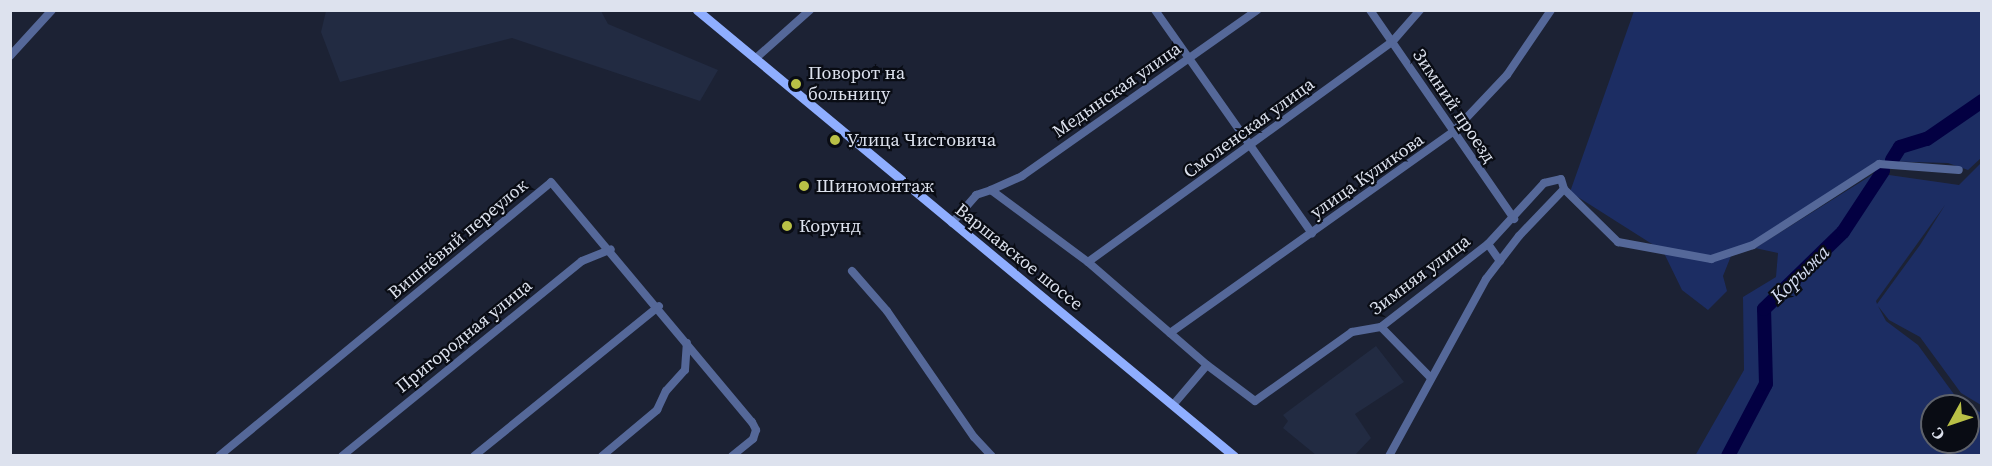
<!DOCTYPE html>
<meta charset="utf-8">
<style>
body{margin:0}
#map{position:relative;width:1992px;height:466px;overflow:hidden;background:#1c2234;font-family:"Source Serif 4",serif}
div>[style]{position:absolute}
.built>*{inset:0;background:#222b42}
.green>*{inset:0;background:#1c2d63}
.stream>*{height:2px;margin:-1px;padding:0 1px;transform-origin:1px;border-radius:1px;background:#030042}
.river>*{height:14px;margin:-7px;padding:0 7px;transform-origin:7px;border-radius:7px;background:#030042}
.minor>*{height:8px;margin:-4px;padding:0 4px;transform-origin:4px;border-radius:4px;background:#556899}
.major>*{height:9px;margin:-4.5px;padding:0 4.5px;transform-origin:4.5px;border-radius:4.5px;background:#8faeff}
.dots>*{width:16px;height:16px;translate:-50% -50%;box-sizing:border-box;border:3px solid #090c14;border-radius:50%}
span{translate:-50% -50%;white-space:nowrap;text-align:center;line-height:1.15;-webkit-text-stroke:4.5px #090c14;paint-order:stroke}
.poi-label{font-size:18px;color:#dde2ee}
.left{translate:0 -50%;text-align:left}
.street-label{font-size:18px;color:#dde2ee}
.water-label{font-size:20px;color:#d3dbf0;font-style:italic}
.frame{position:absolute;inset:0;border:12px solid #dde2ee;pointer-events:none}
.north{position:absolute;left:1920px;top:394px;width:60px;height:60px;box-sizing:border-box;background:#090c14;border:2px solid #5e626b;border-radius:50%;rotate:230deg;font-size:16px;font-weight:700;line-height:24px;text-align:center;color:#dde2ee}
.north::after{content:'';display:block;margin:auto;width:21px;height:27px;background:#b9c046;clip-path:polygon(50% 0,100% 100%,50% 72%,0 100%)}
</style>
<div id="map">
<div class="built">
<div style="clip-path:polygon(326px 11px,601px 11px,608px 24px,718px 70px,700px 101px,512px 38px,340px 82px,321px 32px)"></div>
<div style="clip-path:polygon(1376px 346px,1404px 382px,1355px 414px,1371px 438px,1355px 455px,1316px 455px,1283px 428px,1288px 421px,1283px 415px)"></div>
</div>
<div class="green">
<div style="clip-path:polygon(1634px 11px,1981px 11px,1981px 158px,1968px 170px,1948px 163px,1877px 161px,1731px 256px,1723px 276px,1727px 291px,1708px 310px,1682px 290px,1663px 251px,1570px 192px)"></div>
<div style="clip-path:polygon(evenodd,1981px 163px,1981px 405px,1961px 393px,1920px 337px,1889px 320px,1878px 306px,1886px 321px,1918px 345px,1956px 397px,1981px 413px,1981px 455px,1695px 456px,1744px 370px,1743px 297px,1776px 277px,1778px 253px,1755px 248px,1875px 173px,1959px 185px,1981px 163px,1945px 205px,1920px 245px,1877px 304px,1876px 301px,1945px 205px,1981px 163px,1932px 406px,1968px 406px,1968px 442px,1932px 442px,1932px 406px)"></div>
</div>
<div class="stream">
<div style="left:10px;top:333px;width:2px;rotate:90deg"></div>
<div style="left:10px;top:429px;width:7px;rotate:90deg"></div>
</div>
<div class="river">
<div style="left:1892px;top:160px;width:15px;rotate:-58deg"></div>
<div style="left:1900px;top:147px;width:28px;rotate:-17deg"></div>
<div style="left:1927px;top:139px;width:67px;rotate:-34.6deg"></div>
<div style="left:1728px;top:456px;width:81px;rotate:-62.2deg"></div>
<div style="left:1766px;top:384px;width:75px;rotate:-91.5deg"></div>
<div style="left:1764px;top:309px;width:110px;rotate:-44.3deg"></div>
<div style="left:1843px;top:232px;width:73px;rotate:-56.7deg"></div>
</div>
<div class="minor">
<div style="left:1155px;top:10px;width:273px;rotate:54.9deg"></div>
<div style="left:1370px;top:10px;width:254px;rotate:55.4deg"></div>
<div style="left:10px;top:56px;width:62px;rotate:-47.6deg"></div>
<div style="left:755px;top:59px;width:74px;rotate:-41.7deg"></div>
<div style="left:1564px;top:189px;width:76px;rotate:44.5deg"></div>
<div style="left:1618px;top:242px;width:95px;rotate:10.4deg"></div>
<div style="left:1711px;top:259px;width:44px;rotate:-18.4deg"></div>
<div style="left:1753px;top:245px;width:150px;rotate:-32.7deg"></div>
<div style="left:1879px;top:164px;width:80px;rotate:4.3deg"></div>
<div style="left:991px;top:190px;width:34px;rotate:-24deg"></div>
<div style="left:1022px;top:176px;width:288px;rotate:-35.2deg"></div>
<div style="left:952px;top:223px;width:37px;rotate:-49deg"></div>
<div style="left:976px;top:195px;width:16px;rotate:-18deg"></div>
<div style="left:991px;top:190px;width:121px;rotate:36.6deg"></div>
<div style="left:1088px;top:262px;width:157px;rotate:40.9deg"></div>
<div style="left:1207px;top:365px;width:60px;rotate:36.9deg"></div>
<div style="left:1255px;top:401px;width:119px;rotate:-35.4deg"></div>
<div style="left:1352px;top:332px;width:29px;rotate:-10deg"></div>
<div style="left:1381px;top:327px;width:135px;rotate:-37.8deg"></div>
<div style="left:1488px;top:244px;width:83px;rotate:-47.4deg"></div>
<div style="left:1544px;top:183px;width:17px;rotate:-13deg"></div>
<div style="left:1561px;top:179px;width:10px;rotate:73deg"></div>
<div style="left:1564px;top:189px;width:65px;rotate:133.8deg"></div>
<div style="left:1519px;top:236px;width:54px;rotate:127.5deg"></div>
<div style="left:1486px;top:279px;width:202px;rotate:118.7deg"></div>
<div style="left:1488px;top:244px;width:21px;rotate:55deg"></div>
<div style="left:1088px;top:262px;width:375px;rotate:-35.9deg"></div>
<div style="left:1392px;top:42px;width:43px;rotate:-48.8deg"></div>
<div style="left:852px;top:271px;width:53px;rotate:48.8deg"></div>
<div style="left:887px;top:311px;width:153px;rotate:55.4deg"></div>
<div style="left:974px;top:437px;width:26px;rotate:47deg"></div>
<div style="left:1381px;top:327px;width:70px;rotate:45.6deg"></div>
<div style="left:1170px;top:333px;width:349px;rotate:-35.4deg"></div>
<div style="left:1454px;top:131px;width:77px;rotate:-46.6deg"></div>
<div style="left:1507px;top:75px;width:78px;rotate:-55.9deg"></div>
<div style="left:1173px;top:405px;width:52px;rotate:-49.6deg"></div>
<div style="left:219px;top:456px;width:430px;rotate:-39.5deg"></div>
<div style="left:551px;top:182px;width:313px;rotate:50.1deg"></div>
<div style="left:752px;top:422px;width:9px;rotate:63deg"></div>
<div style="left:756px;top:430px;width:9px;rotate:108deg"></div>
<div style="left:753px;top:439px;width:27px;rotate:141deg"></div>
<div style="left:342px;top:456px;width:309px;rotate:-39.1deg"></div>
<div style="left:582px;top:261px;width:31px;rotate:-22deg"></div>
<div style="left:474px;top:456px;width:238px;rotate:-39deg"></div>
<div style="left:602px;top:456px;width:72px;rotate:-39.9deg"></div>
<div style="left:657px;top:410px;width:21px;rotate:-65deg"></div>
<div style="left:666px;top:391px;width:28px;rotate:-48deg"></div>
<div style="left:685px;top:370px;width:27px;rotate:-86deg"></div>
</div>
<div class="major">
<div style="left:697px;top:10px;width:698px;rotate:39.71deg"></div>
</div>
<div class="dots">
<div style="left:796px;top:84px;background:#b9c046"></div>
<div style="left:835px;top:140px;background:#b9c046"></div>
<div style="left:804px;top:186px;background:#b9c046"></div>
<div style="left:787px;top:226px;background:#b9c046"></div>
</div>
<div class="poi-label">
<span class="left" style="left:808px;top:84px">Поворот на<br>больницу</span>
<span class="left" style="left:847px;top:140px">Улица Чистовича</span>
<span class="left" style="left:816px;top:186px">Шиномонтаж</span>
<span class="left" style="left:799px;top:226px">Корунд</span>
</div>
<div class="street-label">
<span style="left:1117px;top:90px;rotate:-35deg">Медынская улица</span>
<span style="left:1454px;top:106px;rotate:56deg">Зимний проезд</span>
<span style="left:1249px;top:128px;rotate:-36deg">Смоленская улица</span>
<span style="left:1367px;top:176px;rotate:-35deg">улица Куликова</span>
<span style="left:458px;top:239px;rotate:-40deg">Вишнёвый переулок</span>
<span style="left:1019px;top:257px;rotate:39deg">Варшавское шоссе</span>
<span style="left:1420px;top:275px;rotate:-37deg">Зимняя улица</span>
<span style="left:464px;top:336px;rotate:-39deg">Пригородная улица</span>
</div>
<div class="water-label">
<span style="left:1800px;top:274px;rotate:-44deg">Корыжа</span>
</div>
<div class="frame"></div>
<div class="north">С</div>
</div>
